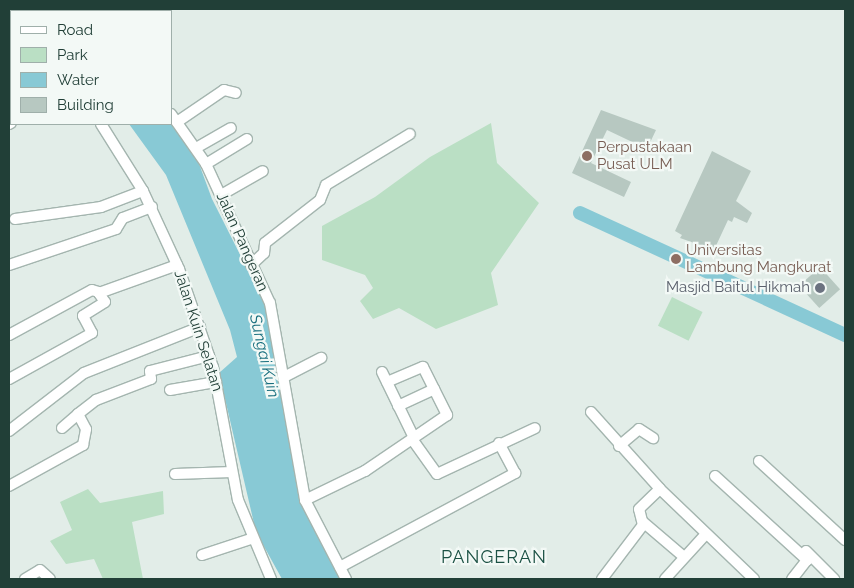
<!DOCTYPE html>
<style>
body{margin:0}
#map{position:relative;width:854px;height:588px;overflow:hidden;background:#e2ede8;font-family:Raleway,sans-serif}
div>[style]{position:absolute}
.green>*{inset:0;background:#badfc4;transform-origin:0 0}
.water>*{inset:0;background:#88c9d5}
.river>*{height:14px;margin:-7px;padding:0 7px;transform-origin:7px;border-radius:7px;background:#88c9d5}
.building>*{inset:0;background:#b7c8c1;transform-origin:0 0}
.roads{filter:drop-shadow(1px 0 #a4b5af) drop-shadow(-1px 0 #a4b5af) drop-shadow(0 1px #a4b5af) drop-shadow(0 -1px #a4b5af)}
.minor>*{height:10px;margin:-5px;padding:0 5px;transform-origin:5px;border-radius:5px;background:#fff}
.dots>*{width:14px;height:14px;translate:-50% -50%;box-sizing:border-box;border:2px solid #f3f9f6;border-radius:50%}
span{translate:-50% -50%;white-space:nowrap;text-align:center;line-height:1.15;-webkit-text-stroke:4.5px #f3f9f6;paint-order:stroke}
.education-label{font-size:15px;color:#785e54}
.left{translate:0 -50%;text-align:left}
.street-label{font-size:15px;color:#213f37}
.worship-label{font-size:15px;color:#5b616d}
.right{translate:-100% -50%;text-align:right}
.water-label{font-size:16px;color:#186e7e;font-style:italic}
.quarter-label{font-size:18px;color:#1c5245;letter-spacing:1px}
.frame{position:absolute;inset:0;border:10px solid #213f37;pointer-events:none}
.legend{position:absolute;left:10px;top:10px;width:162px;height:115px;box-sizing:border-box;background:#f3f9f6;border:1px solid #9fafaa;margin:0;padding:6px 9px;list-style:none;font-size:15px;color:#213f37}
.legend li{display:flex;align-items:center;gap:10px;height:25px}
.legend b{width:25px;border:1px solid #9fafaa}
</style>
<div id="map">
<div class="green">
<div style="clip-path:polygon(491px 123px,497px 163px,539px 203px,491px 273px,498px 305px,436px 329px,399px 308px,373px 319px,360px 301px,373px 288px,365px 275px,322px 260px,322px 226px,375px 197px,430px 157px)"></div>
<div style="left:672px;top:297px;width:34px;height:32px;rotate:26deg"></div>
<div style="clip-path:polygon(88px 489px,100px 503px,163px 491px,164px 514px,132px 522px,143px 579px,103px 579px,94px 559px,66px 564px,50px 541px,72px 530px,60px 502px)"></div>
</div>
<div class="water">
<div style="clip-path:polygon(171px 119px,198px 161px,212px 199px,267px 308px,299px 500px,340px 579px,282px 579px,256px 532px,219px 373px,237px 357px,230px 330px,166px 175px,129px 124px,171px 124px)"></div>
</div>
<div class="river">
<div style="left:580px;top:213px;width:292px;rotate:24.7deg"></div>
</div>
<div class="building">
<div style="clip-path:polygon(601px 110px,656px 130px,647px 149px,607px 130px,591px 163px,631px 182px,624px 197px,572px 173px)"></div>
<div style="clip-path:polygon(712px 151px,751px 171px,736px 201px,752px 213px,747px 223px,734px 217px,732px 222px,728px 220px,714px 250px,680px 238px,682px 235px,675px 231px)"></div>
<div style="left:820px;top:267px;width:30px;height:28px;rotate:48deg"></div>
</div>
<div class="roads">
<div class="minor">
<div style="left:47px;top:9px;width:2px;rotate:90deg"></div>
<div style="left:115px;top:9px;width:2px;rotate:90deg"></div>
<div style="left:171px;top:114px;width:61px;rotate:55deg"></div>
<div style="left:206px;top:164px;width:153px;rotate:65.3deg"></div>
<div style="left:270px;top:303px;width:200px;rotate:79.9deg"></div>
<div style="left:305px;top:500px;width:89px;rotate:62.6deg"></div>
<div style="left:177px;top:122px;width:57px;rotate:-34.2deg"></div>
<div style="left:224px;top:90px;width:12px;rotate:14deg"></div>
<div style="left:9px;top:124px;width:2px;rotate:-27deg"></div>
<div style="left:101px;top:124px;width:79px;rotate:57.9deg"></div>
<div style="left:143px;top:191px;width:86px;rotate:65.2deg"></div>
<div style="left:179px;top:269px;width:104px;rotate:70.9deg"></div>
<div style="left:213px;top:367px;width:135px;rotate:79.4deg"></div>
<div style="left:238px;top:500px;width:86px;rotate:67.3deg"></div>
<div style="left:196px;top:148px;width:40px;rotate:-29.7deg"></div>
<div style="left:206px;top:164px;width:48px;rotate:-31.4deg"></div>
<div style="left:221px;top:195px;width:48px;rotate:-29.7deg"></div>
<div style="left:15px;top:219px;width:87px;rotate:-7.9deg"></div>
<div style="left:101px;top:207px;width:45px;rotate:-20.9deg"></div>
<div style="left:9px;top:265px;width:113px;rotate:-18.6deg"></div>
<div style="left:116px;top:229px;width:13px;rotate:-58deg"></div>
<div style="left:123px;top:218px;width:31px;rotate:-21deg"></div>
<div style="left:251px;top:265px;width:18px;rotate:-43deg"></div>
<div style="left:264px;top:253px;width:10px;rotate:-84deg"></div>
<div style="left:265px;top:243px;width:70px;rotate:-38deg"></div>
<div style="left:320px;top:200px;width:16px;rotate:-68deg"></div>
<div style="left:326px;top:185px;width:98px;rotate:-31.3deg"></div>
<div style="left:99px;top:293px;width:83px;rotate:-19.7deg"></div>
<div style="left:9px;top:335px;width:94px;rotate:-28.5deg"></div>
<div style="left:92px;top:290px;width:6px;rotate:18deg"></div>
<div style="left:98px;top:292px;width:12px;rotate:55deg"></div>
<div style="left:105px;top:302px;width:26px;rotate:148deg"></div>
<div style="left:83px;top:316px;width:19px;rotate:62deg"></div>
<div style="left:92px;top:333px;width:95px;rotate:151deg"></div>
<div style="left:382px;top:372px;width:73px;rotate:64.1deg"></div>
<div style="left:284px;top:377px;width:42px;rotate:-27.2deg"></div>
<div style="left:387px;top:382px;width:39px;rotate:-23deg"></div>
<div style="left:423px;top:367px;width:54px;rotate:63.4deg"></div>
<div style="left:447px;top:415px;width:42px;rotate:145.6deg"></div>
<div style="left:170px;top:390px;width:47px;rotate:-9.9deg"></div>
<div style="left:398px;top:406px;width:40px;rotate:-25deg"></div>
<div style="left:591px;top:412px;width:103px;rotate:48.1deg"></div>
<div style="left:62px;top:428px;width:21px;rotate:-41deg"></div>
<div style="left:9px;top:431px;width:95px;rotate:-37.7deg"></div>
<div style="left:84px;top:373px;width:125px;rotate:-21.6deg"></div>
<div style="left:619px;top:446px;width:26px;rotate:-40deg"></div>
<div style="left:639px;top:429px;width:17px;rotate:33deg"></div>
<div style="left:759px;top:461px;width:117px;rotate:42.6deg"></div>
<div style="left:175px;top:474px;width:57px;rotate:-2deg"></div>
<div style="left:715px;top:476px;width:125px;rotate:42.4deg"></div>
<div style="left:807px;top:560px;width:24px;rotate:128deg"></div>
<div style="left:9px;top:486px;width:85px;rotate:-29deg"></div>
<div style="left:83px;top:445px;width:16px;rotate:-79deg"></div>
<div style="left:86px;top:429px;width:17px;rotate:-118deg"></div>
<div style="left:78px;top:414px;width:23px;rotate:-38deg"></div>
<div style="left:96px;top:400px;width:59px;rotate:-20.9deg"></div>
<div style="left:151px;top:379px;width:8px;rotate:-97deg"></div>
<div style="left:150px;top:371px;width:61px;rotate:-14.3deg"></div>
<div style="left:305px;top:500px;width:67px;rotate:-25.8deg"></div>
<div style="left:365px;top:471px;width:57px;rotate:-34.2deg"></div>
<div style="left:412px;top:439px;width:43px;rotate:54.5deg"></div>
<div style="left:437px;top:474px;width:108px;rotate:-25.1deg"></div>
<div style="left:643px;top:522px;width:54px;rotate:40.5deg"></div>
<div style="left:806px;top:551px;width:40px;rotate:45deg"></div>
<div style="left:202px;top:555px;width:52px;rotate:-18.1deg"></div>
<div style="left:340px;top:567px;width:199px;rotate:-28.2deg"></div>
<div style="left:515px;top:473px;width:34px;rotate:-118deg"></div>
<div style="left:25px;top:579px;width:17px;rotate:-31deg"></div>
<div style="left:40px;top:570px;width:13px;rotate:42deg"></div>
<div style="left:602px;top:579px;width:68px;rotate:-52.8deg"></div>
<div style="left:643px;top:525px;width:16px;rotate:-104deg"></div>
<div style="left:639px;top:509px;width:29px;rotate:-44deg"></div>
<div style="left:660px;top:489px;width:130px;rotate:43.8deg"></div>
<div style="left:665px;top:579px;width:59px;rotate:-47.7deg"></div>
</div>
</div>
<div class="dots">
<div style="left:587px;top:156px;background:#8d6e63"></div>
<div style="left:676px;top:259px;background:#8d6e63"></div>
<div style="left:820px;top:288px;background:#6b7280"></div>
</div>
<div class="education-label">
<span class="left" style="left:597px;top:156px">Perpustakaan<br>Pusat ULM</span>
<span class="left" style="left:686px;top:259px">Universitas<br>Lambung Mangkurat</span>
</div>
<div class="street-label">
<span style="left:242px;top:242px;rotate:66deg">Jalan Pangeran</span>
<span style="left:198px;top:331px;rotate:72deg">Jalan Kuin Selatan</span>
</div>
<div class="worship-label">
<span class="right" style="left:810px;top:288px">Masjid Baitul Hikmah</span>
</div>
<div class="water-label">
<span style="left:264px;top:356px;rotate:77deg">Sungai Kuin</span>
</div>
<div class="quarter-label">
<span style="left:494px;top:557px">PANGERAN</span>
</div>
<div class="frame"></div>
<ul class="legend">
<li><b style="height:6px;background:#fff"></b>Road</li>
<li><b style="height:14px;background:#badfc4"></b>Park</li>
<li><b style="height:14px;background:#88c9d5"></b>Water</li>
<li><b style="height:14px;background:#b7c8c1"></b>Building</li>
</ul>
</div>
